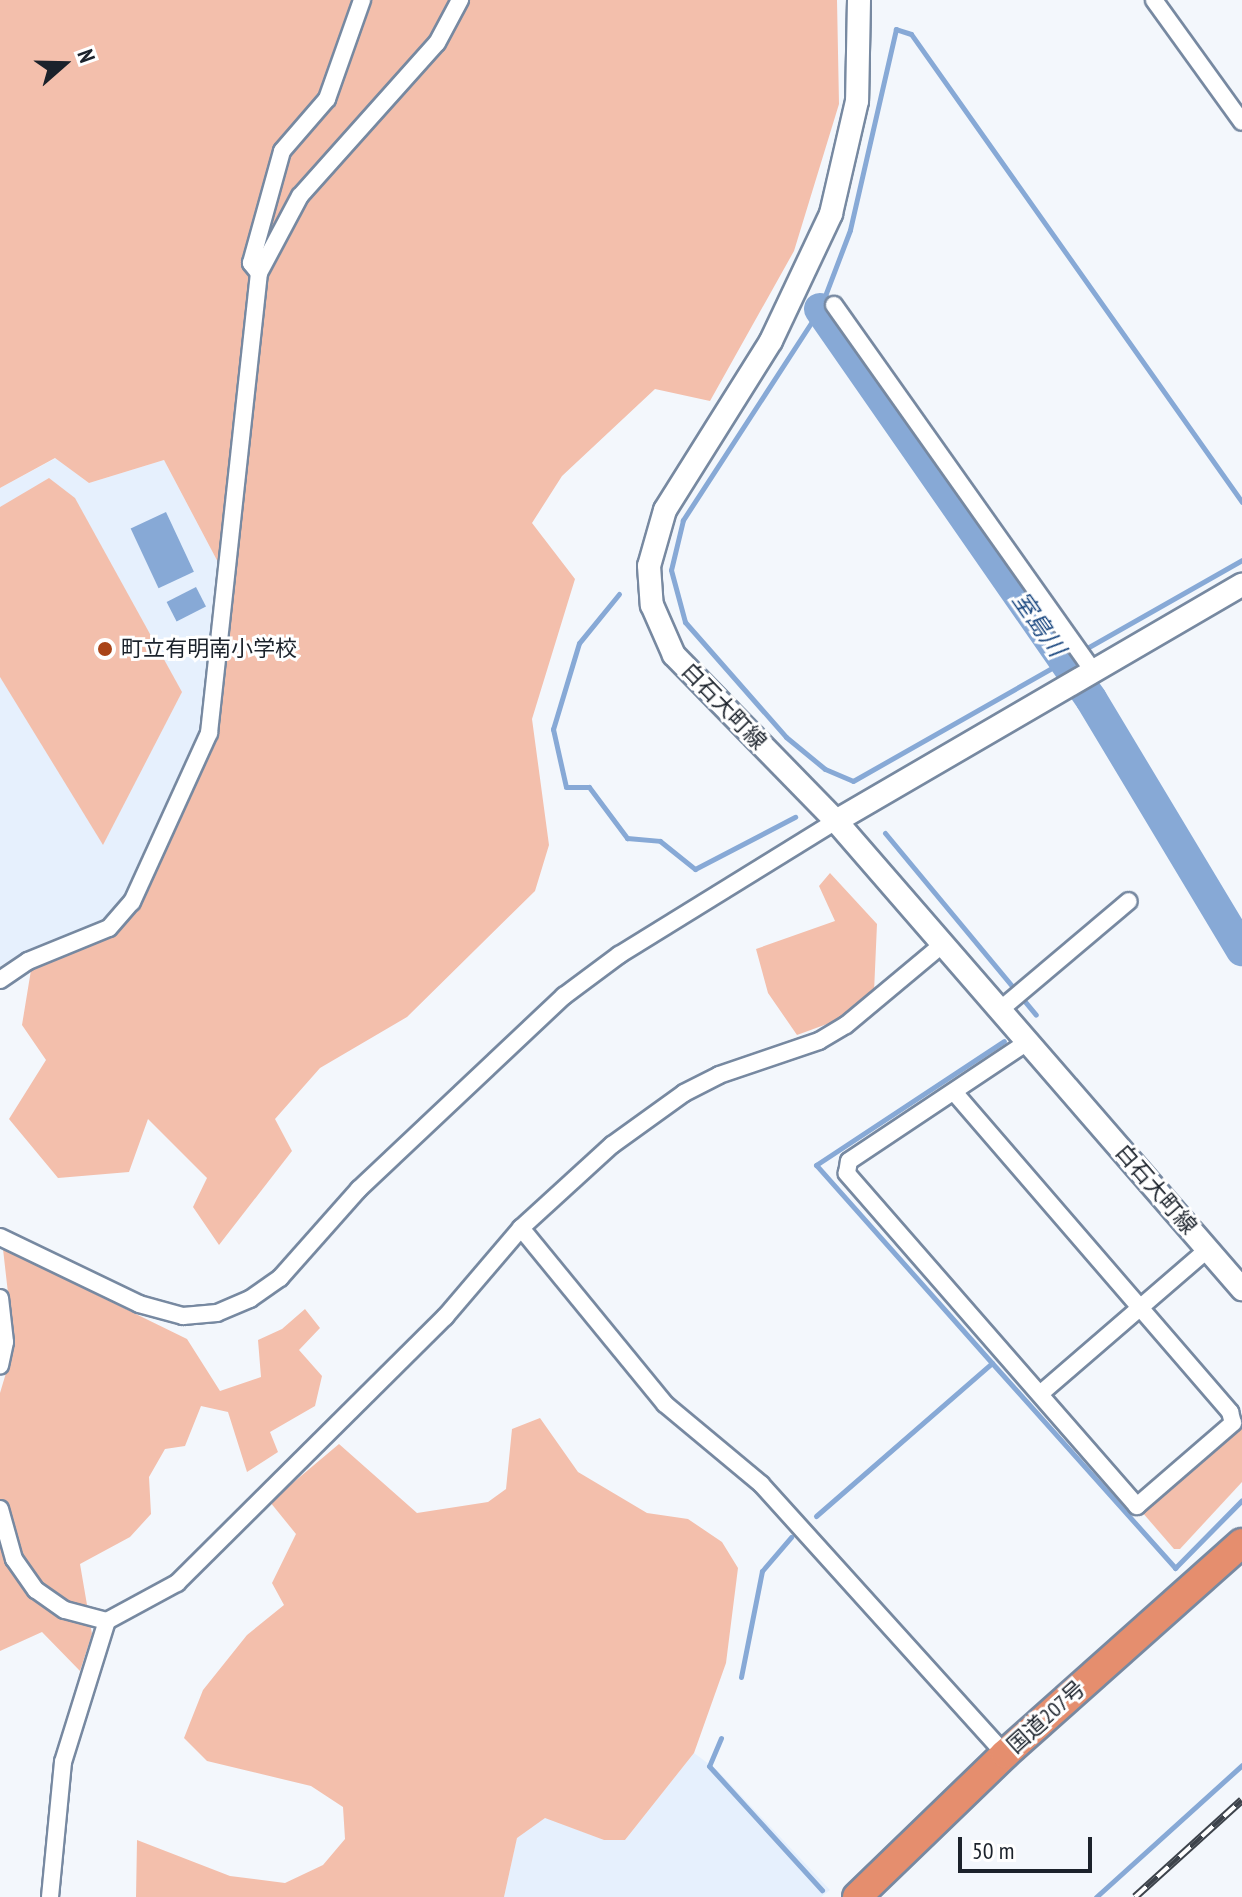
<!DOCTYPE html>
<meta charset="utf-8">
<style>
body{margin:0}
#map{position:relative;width:1242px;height:1897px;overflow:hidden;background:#f3f7fc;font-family:"PT Sans Narrow","Noto Sans JP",sans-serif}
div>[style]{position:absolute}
.built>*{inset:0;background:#e6f0fd}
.green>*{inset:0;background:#f3bfac}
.water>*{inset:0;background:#87a9d6;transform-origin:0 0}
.stream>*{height:5px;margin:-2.5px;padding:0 2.5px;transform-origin:2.5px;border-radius:2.5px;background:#87a9d6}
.river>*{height:32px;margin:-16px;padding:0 16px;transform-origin:16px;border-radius:16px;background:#87a9d6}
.roads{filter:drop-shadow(2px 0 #7789a1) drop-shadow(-2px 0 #7789a1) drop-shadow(0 2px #7789a1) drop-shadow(0 -2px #7789a1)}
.street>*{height:16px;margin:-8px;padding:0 8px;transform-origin:8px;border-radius:8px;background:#fff}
.secondary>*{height:22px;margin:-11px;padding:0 11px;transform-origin:11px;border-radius:11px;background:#fff}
.highway>*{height:28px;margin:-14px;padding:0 14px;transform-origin:14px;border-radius:14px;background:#e58e6e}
.rail>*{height:8px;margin-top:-4px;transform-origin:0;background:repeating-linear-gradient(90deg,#fff 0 15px,#3d434b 0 30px);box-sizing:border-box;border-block:2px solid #3d434b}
.dots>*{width:22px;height:22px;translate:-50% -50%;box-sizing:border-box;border:4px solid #fff;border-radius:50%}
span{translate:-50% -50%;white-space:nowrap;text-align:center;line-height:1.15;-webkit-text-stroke:6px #fff;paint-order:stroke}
.poi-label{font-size:22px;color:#1b222b}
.left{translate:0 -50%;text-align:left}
.street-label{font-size:22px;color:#1b222b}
.water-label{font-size:24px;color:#1b4880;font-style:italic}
.north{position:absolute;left:24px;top:24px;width:80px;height:80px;-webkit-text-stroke:6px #fff;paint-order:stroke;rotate:70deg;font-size:22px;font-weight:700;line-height:32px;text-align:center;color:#1b222b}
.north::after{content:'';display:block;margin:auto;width:28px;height:36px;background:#1b222b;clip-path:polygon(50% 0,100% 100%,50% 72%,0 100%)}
.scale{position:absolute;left:958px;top:1837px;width:134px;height:36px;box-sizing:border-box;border:4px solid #1b222b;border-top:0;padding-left:10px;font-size:24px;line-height:28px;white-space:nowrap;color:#1b222b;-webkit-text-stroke:6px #fff;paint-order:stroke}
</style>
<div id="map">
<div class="built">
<div style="clip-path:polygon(56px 458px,89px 483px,164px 460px,220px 566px,199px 731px,126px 896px,106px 921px,25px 951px,0 966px,0 488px)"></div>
<div style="clip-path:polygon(694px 1753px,717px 1770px,830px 1890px,821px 1897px,504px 1897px,517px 1837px,545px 1817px,604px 1840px,625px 1840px)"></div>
</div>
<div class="green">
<div style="clip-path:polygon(0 0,837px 0,839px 104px,794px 251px,710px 401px,655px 389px,562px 476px,532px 523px,575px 579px,532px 719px,549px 845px,535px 891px,407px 1017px,320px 1068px,275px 1119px,292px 1151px,219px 1245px,193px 1207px,207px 1178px,148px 1119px,129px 1172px,58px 1178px,9px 1119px,46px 1060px,22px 1025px,31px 970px,106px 922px,126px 896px,199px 731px,220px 566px,164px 460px,89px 483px,55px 458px,0 488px)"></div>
<div style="clip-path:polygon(49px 478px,75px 498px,182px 692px,103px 845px,0 677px,0 507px)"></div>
<div style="clip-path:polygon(830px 873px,877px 924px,874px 992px,838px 1020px,797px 1035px,768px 993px,756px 949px,835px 921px,819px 886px)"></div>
<div style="clip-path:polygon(3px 1249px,187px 1339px,220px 1391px,261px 1377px,258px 1340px,282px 1329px,305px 1309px,320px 1328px,299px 1350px,322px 1376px,315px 1406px,270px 1432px,278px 1452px,247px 1472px,228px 1412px,201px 1406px,185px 1446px,165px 1449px,149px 1477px,151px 1514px,130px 1537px,80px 1564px,92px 1634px,80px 1671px,42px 1632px,0 1651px,0 1393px,14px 1346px)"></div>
<div style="clip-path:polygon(540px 1418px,578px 1472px,647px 1513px,688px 1519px,722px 1542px,738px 1568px,726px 1663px,694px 1753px,625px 1840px,604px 1840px,545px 1818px,517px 1838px,504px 1897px,136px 1897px,137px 1840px,230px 1876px,285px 1883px,323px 1865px,345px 1839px,343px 1807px,311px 1786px,207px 1761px,184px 1738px,203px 1690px,247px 1635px,284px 1605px,272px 1583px,296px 1534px,270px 1502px,339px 1444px,417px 1513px,488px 1502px,506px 1489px,512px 1429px)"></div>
<div style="clip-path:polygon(1242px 1424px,1242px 1482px,1180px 1549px,1174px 1549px,1142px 1512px)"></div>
</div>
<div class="water">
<div style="left:166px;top:512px;width:66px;height:39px;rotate:65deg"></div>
<div style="left:196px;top:587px;width:22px;height:33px;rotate:63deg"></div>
</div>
<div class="stream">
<div style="left:1242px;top:502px;width:573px;rotate:-125.27deg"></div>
<div style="left:911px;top:34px;width:16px;rotate:-162deg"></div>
<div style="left:896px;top:29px;width:206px;rotate:102.9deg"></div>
<div style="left:850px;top:230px;width:85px;rotate:110.8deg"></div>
<div style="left:820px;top:309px;width:252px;rotate:123deg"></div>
<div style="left:683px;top:520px;width:51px;rotate:103.5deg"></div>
<div style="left:671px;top:570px;width:54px;rotate:74.9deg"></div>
<div style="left:685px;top:622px;width:153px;rotate:48.7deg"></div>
<div style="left:786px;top:737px;width:50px;rotate:39.4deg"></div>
<div style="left:825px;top:769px;width:30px;rotate:23deg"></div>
<div style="left:853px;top:781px;width:447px;rotate:-29.6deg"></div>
<div style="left:619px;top:594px;width:63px;rotate:129.2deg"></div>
<div style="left:579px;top:643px;width:90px;rotate:106.8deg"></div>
<div style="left:553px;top:729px;width:59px;rotate:77.4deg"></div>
<div style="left:566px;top:787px;width:23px"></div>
<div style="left:589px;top:787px;width:64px;rotate:53.3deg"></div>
<div style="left:627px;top:838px;width:33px;rotate:5deg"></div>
<div style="left:660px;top:841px;width:45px;rotate:38.7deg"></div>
<div style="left:695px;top:869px;width:113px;rotate:-27.5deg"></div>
<div style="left:885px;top:833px;width:236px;rotate:50.3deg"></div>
<div style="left:992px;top:1363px;width:275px;rotate:48.2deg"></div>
<div style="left:1175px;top:1568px;width:95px;rotate:-45.4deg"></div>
<div style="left:816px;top:1516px;width:233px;rotate:-41deg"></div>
<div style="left:992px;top:1363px;width:265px;rotate:-131.6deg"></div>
<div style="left:816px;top:1165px;width:225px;rotate:-33.4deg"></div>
<div style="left:741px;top:1677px;width:108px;rotate:-78.8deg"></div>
<div style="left:762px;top:1571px;width:45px;rotate:-49.5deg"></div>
<div style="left:721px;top:1738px;width:30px;rotate:113deg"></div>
<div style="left:709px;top:1766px;width:168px;rotate:47.7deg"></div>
<div style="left:1096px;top:1897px;width:197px;rotate:-42.1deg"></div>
</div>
<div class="river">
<div style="left:820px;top:309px;width:475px;rotate:55.2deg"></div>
<div style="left:1091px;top:699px;width:293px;rotate:59deg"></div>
</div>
<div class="roads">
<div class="street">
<div style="left:1154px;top:0;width:150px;rotate:54.2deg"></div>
<div style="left:259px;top:273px;width:13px;rotate:-129deg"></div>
<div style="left:251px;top:263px;width:116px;rotate:-74.5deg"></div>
<div style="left:282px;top:151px;width:69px;rotate:-49.1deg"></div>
<div style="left:327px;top:99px;width:105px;rotate:-70.5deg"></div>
<div style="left:834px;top:305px;width:448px;rotate:54.7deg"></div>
<div style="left:0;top:980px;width:34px;rotate:-34deg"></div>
<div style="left:28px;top:961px;width:87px;rotate:-22.2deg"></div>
<div style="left:109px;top:928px;width:35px;rotate:-49deg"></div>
<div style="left:132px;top:902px;width:186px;rotate:-65.5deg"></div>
<div style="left:209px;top:733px;width:463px;rotate:-83.8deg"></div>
<div style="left:259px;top:273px;width:87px;rotate:-62deg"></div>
<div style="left:300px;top:196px;width:205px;rotate:-48.2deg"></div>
<div style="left:437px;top:43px;width:49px;rotate:-61.9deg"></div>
<div style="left:1001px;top:1009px;width:167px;rotate:-40.2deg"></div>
<div style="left:954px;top:1092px;width:423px;rotate:49.2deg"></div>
<div style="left:1230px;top:1412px;width:11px;rotate:75deg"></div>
<div style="left:1233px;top:1423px;width:127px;rotate:139.2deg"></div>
<div style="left:1137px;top:1506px;width:442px;rotate:-131.1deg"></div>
<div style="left:847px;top:1173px;width:12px;rotate:-81deg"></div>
<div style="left:849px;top:1161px;width:216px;rotate:-33.7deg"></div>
<div style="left:521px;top:1228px;width:227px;rotate:50.7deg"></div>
<div style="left:665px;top:1404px;width:125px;rotate:39.8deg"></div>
<div style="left:761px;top:1484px;width:364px;rotate:47.9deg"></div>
<div style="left:0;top:1237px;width:154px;rotate:25.7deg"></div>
<div style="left:139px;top:1304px;width:46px;rotate:15.3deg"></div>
<div style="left:183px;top:1316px;width:34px;rotate:-5deg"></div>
<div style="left:217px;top:1313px;width:36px;rotate:-23deg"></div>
<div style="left:250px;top:1299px;width:37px;rotate:-35deg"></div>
<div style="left:280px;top:1278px;width:119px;rotate:-48.4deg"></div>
<div style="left:359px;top:1189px;width:282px;rotate:-43.3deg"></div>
<div style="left:564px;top:996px;width:69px;rotate:-36.7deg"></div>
<div style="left:619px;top:955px;width:255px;rotate:-31.7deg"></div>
<div style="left:0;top:1298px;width:44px;rotate:83.5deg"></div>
<div style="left:5px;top:1342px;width:24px;rotate:102deg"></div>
<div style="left:1040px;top:1394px;width:222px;rotate:-40.8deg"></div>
<div style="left:0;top:1509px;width:52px;rotate:74.4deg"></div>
<div style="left:14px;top:1559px;width:38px;rotate:55deg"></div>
<div style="left:36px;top:1590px;width:35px;rotate:35deg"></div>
<div style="left:65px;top:1610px;width:43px;rotate:14.7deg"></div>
<div style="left:50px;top:1897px;width:136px;rotate:-84.5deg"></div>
<div style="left:63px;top:1762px;width:148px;rotate:-72.7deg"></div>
<div style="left:107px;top:1621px;width:80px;rotate:-28.5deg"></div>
<div style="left:177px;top:1583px;width:378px;rotate:-44.8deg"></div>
<div style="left:445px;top:1317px;width:117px;rotate:-49.5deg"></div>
<div style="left:521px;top:1228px;width:123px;rotate:-42.4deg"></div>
<div style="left:612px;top:1145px;width:89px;rotate:-35.8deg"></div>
<div style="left:684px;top:1093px;width:39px;rotate:-27deg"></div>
<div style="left:719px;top:1075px;width:106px;rotate:-18.8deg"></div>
<div style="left:819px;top:1041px;width:31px;rotate:-31deg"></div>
<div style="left:846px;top:1025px;width:128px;rotate:-39.9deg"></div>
</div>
<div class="secondary">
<div style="left:859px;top:0;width:101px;rotate:91.1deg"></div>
<div style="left:857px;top:101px;width:116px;rotate:103deg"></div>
<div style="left:831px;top:214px;width:140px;rotate:115.3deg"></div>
<div style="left:771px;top:341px;width:199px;rotate:122.1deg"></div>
<div style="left:665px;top:510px;width:58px;rotate:105.9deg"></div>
<div style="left:649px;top:566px;width:39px;rotate:86deg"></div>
<div style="left:652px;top:605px;width:55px;rotate:66.3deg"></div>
<div style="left:674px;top:655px;width:232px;rotate:45.7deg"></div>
<div style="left:836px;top:821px;width:620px;rotate:49.06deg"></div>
<div style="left:836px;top:821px;width:470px;rotate:-30.2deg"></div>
</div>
<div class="highway">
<div style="left:857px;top:1897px;width:206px;rotate:-44deg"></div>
<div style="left:1005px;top:1754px;width:317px;rotate:-41.7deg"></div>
</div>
</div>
<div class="rail">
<div style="left:1135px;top:1897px;width:144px;rotate:-42.2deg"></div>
</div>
<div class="dots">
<div style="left:105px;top:649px;background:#a94418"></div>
</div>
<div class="poi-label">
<span class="left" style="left:121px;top:649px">町立有明南小学校</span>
</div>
<div class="street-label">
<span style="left:724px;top:706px;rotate:46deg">白石大町線</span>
<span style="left:1156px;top:1189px;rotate:49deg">白石大町線</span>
<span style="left:1046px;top:1717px;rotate:-42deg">国道207号</span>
</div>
<div class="water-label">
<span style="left:1039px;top:624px;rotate:55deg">室島川</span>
</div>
<div class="north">N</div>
<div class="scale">50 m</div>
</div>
